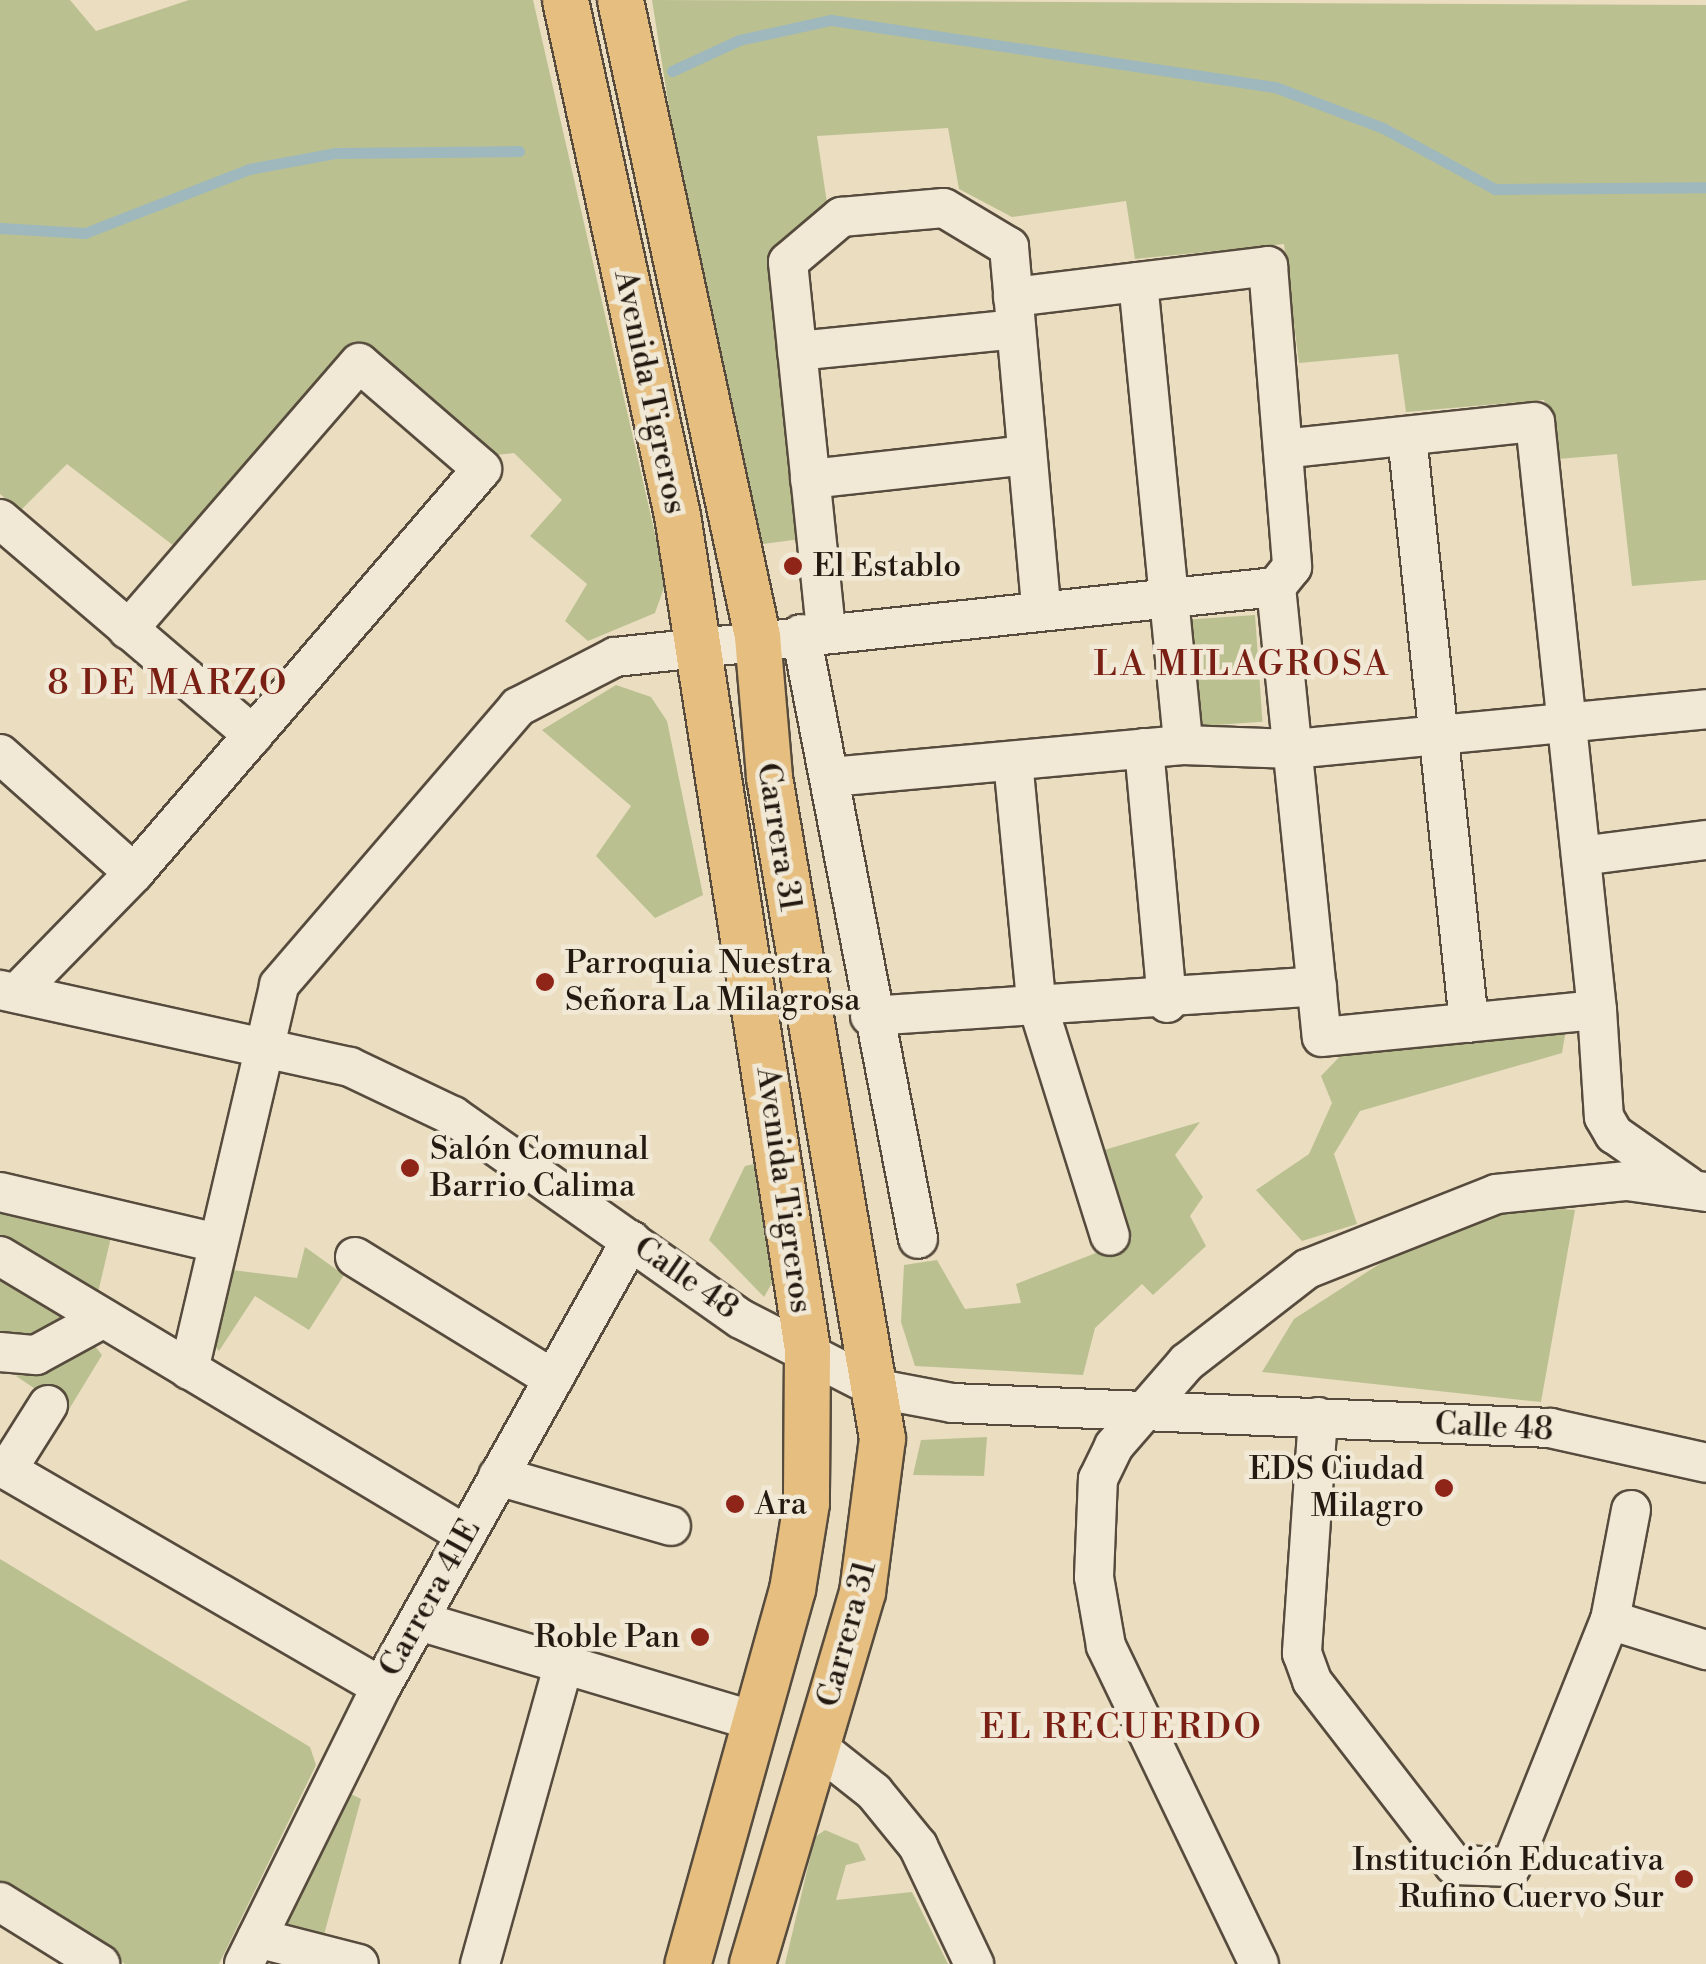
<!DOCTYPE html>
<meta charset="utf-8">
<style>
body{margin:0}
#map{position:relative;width:1706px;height:1964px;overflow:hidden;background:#eaddc0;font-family:"Libre Bodoni",serif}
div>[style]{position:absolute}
.green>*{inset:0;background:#bac090;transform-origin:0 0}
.stream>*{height:11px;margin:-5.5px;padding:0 5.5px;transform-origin:5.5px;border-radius:5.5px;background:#9eb8be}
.roads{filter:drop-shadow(2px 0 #564b3d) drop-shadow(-2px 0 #564b3d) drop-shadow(0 2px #564b3d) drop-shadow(0 -2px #564b3d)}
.minor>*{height:38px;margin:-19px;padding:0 19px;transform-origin:19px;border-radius:19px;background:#f1e9d6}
.major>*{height:45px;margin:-22.5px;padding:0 22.5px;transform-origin:22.5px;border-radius:22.5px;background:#e5be80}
.dots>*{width:28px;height:28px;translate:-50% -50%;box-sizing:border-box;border:5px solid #f1e9d6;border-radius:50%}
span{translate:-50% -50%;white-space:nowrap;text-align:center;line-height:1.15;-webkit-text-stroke:9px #f1e9d6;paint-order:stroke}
.street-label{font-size:32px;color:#241a11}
.poi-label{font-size:32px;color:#241a11}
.left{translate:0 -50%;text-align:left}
.right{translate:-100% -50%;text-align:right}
.neighbourhood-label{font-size:35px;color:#7a1f14;letter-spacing:2.5px}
</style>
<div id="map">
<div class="green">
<div style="clip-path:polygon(0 0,70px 0,96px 31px,189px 0,533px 0,666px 582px,655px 613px,588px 641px,565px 621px,587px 584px,530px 536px,562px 500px,514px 453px,486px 456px,354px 341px,174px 546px,67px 464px,20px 511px,0 494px)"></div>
<div style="clip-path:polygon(652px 0,1706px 5px,1706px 580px,1632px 586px,1617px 454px,1558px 459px,1544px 400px,1406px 412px,1398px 354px,1299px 363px,1284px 244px,1135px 259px,1126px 201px,1012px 217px,959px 189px,948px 128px,817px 136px,828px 210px,782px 258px,808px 538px,763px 544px,693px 259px)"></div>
<div style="left:1255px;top:615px;width:107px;height:66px;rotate:86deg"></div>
<div style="clip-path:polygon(616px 685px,651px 697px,667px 721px,703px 895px,655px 918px,596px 856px,631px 806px,542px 730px)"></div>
<div style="clip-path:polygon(1567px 1023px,1562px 1053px,1360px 1111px,1334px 1154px,1357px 1224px,1302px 1241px,1256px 1190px,1309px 1154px,1332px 1103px,1321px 1076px,1346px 1050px)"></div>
<div style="clip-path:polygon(1200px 1122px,1175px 1155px,1203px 1197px,1190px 1216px,1206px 1246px,1153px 1295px,1142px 1284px,1095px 1328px,1083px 1375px,915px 1366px,901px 1322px,904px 1265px,937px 1260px,965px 1309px,1021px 1303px,1016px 1284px,1132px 1239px,1104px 1150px)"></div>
<div style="clip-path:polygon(759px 1163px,780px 1269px,764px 1297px,709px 1240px,745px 1166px)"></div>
<div style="clip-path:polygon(1506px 1204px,1575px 1210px,1541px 1402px,1262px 1372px,1294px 1319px,1440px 1225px)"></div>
<div style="clip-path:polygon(0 1205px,111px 1237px,96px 1301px,0 1245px)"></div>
<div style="clip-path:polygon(305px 1247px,344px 1275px,309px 1330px,255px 1296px,219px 1351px,209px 1340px,224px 1269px,297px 1278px)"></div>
<div style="clip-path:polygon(0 1274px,73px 1322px,35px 1342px,0 1335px)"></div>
<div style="clip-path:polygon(91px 1341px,102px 1355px,68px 1411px,16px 1376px,70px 1359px)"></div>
<div style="clip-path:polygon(987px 1437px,984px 1476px,913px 1475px,921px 1440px)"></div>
<div style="clip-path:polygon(0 1559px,310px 1747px,316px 1765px,219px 1964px,125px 1964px,0 1886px)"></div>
<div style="clip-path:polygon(349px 1793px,361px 1799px,322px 1942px,284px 1929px)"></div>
<div style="clip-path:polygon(825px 1830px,858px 1844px,866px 1860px,846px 1865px,836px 1900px,912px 1892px,948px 1964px,785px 1964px,815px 1837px)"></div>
</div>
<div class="stream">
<div style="left:672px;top:71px;width:74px;rotate:-24.8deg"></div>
<div style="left:739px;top:40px;width:94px;rotate:-12.3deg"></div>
<div style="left:831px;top:20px;width:449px;rotate:8.6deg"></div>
<div style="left:1275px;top:87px;width:116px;rotate:20.8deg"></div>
<div style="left:1383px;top:128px;width:128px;rotate:28.6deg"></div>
<div style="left:1495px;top:189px;width:211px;rotate:-0.5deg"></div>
<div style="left:0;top:228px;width:85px;rotate:3.4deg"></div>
<div style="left:85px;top:233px;width:176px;rotate:-21.3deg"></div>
<div style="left:249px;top:169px;width:87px;rotate:-10.5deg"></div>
<div style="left:335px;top:153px;width:184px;rotate:-0.6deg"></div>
</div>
<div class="roads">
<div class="minor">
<div style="left:1138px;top:282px;width:465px;rotate:84.4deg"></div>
<div style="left:1013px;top:297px;width:257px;rotate:-6.9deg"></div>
<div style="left:1268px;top:266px;width:302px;rotate:85.4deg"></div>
<div style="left:1292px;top:567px;width:26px;rotate:129deg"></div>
<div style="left:1276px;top:587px;width:452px;rotate:84.2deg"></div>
<div style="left:1322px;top:1037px;width:276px;rotate:-5.6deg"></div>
<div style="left:1597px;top:1010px;width:591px;rotate:-96.02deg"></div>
<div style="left:1535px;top:422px;width:253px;rotate:173.9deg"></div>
<div style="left:797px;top:351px;width:220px;rotate:-5.7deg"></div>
<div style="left:1407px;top:436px;width:590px;rotate:83.97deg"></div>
<div style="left:810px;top:479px;width:218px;rotate:-6.3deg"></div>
<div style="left:0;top:519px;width:333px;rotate:40.5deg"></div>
<div style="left:826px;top:630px;width:370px;rotate:-95.9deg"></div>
<div style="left:788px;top:262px;width:70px;rotate:-40.3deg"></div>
<div style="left:841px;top:217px;width:103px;rotate:-5deg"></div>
<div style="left:944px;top:208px;width:76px;rotate:31deg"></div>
<div style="left:1009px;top:247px;width:363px;rotate:84.9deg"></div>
<div style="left:801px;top:634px;width:616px;rotate:79.05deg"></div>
<div style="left:1144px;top:748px;width:256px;rotate:84.8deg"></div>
<div style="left:0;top:754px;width:179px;rotate:41.6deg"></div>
<div style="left:1013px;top:761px;width:240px;rotate:84.5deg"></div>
<div style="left:1036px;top:1000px;width:247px;rotate:72.6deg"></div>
<div style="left:831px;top:777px;width:353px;rotate:-5.2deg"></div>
<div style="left:1183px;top:745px;width:110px;rotate:2.1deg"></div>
<div style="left:1293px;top:749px;width:415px;rotate:-5.5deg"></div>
<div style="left:1581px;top:856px;width:126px;rotate:-7.3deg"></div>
<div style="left:0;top:990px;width:358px;rotate:12.4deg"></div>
<div style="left:350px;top:1067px;width:114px;rotate:25.4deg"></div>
<div style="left:453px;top:1116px;width:352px;rotate:35.2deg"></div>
<div style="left:741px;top:1319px;width:154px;rotate:27.1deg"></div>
<div style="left:878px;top:1389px;width:75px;rotate:10.7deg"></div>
<div style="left:952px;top:1403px;width:599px;rotate:2.39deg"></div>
<div style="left:1550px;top:1428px;width:160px;rotate:12.6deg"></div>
<div style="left:18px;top:992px;width:166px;rotate:-45.7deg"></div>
<div style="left:134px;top:873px;width:533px;rotate:-49.26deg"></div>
<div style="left:482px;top:469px;width:162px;rotate:-139.2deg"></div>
<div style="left:359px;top:363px;width:353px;rotate:130.9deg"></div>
<div style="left:1597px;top:1010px;width:107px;rotate:86.3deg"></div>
<div style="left:1604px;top:1117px;width:20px;rotate:60deg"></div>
<div style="left:1614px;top:1134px;width:90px;rotate:35.1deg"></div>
<div style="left:870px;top:1016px;width:448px;rotate:-3.8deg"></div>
<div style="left:0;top:1192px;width:224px;rotate:13.2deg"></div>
<div style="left:0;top:1256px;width:543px;rotate:30.91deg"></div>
<div style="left:355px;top:1257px;width:233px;rotate:31.6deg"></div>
<div style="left:0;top:1352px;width:36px;rotate:5deg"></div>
<div style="left:36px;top:1355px;width:75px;rotate:-28.6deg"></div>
<div style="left:189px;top:1370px;width:395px;rotate:-76.8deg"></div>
<div style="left:279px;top:985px;width:367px;rotate:-49.3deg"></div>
<div style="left:518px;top:707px;width:109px;rotate:-27.3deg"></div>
<div style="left:615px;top:657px;width:665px;rotate:-6.05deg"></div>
<div style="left:48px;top:1405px;width:77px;rotate:122.2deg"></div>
<div style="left:7px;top:1470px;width:432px;rotate:30.1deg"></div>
<div style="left:1318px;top:1417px;width:237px;rotate:93.9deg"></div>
<div style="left:1302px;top:1653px;width:30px;rotate:70deg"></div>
<div style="left:1312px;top:1681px;width:232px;rotate:52.3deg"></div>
<div style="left:1454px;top:1865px;width:57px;rotate:2deg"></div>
<div style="left:1511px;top:1867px;width:266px;rotate:-68.2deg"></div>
<div style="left:1610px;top:1620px;width:112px;rotate:-79.2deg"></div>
<div style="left:498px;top:1476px;width:180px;rotate:16.1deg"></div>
<div style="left:1610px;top:1620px;width:101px;rotate:17.4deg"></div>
<div style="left:419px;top:1621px;width:351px;rotate:16.6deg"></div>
<div style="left:816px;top:1746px;width:74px;rotate:38.4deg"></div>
<div style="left:874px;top:1792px;width:70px;rotate:50.8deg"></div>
<div style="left:918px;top:1846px;width:131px;rotate:64.6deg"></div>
<div style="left:0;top:1902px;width:118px;rotate:31.8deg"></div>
<div style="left:257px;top:1938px;width:105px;rotate:14.3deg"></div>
<div style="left:244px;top:1964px;width:309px;rotate:-63.7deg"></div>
<div style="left:381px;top:1687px;width:512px;rotate:-60.78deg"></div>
<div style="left:480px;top:1964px;width:313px;rotate:-74.4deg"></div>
<div style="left:1259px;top:1964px;width:353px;rotate:-115.7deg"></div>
<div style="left:1106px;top:1646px;width:70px;rotate:-99.9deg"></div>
<div style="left:1094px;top:1577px;width:98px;rotate:-87.7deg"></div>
<div style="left:1098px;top:1479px;width:37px;rotate:-64deg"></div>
<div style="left:1114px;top:1446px;width:111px;rotate:-49deg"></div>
<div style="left:1187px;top:1362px;width:152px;rotate:-37.8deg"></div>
<div style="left:1307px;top:1269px;width:203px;rotate:-21.6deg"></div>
<div style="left:1496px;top:1194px;width:132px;rotate:-5.7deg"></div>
<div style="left:1627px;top:1181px;width:80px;rotate:7.9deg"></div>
</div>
<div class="major">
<div style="left:565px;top:0;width:527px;rotate:77.73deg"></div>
<div style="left:677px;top:515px;width:844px;rotate:81.14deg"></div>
<div style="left:807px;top:1349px;width:154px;rotate:90.4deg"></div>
<div style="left:806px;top:1503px;width:87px;rotate:99.2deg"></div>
<div style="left:792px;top:1589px;width:389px;rotate:105.6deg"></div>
<div style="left:620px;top:0;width:651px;rotate:77.84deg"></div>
<div style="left:757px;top:636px;width:142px;rotate:85.1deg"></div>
<div style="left:769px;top:777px;width:671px;rotate:80.3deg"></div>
<div style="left:882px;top:1438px;width:155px;rotate:97.4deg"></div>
<div style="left:862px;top:1592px;width:388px;rotate:106.5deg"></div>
</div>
</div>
<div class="dots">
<div style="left:793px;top:566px;background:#8f2418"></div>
<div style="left:545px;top:982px;background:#8f2418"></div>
<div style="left:410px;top:1168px;background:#8f2418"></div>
<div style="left:1444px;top:1488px;background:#8f2418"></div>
<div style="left:735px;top:1504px;background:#8f2418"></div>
<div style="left:700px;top:1637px;background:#8f2418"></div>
<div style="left:1684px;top:1879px;background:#8f2418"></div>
</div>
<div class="street-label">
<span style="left:650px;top:392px;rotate:78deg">Avenida Tigreros</span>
<span style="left:779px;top:837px;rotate:81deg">Carrera 31</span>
<span style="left:784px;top:1190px;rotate:82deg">Avenida Tigreros</span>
<span style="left:686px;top:1278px;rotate:35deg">Calle 48</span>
<span style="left:1494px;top:1427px;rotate:3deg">Calle 48</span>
<span style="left:430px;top:1598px;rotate:-61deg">Carrera 41E</span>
<span style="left:847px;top:1634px;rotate:-75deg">Carrera 31</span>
</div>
<div class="poi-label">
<span class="left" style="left:813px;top:566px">El Establo</span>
<span class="left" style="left:565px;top:982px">Parroquia Nuestra<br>Señora La Milagrosa</span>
<span class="left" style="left:430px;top:1168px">Salón Comunal<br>Barrio Calima</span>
<span class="right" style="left:1424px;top:1488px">EDS Ciudad<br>Milagro</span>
<span class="left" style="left:755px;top:1504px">Ara</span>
<span class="right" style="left:680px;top:1637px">Roble Pan</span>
<span class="right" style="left:1664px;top:1879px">Institución Educativa<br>Rufino Cuervo Sur</span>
</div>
<div class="neighbourhood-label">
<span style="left:1242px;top:665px">LA MILAGROSA</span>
<span style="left:168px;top:684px">8 DE MARZO</span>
<span style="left:1122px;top:1728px">EL RECUERDO</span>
</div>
</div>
